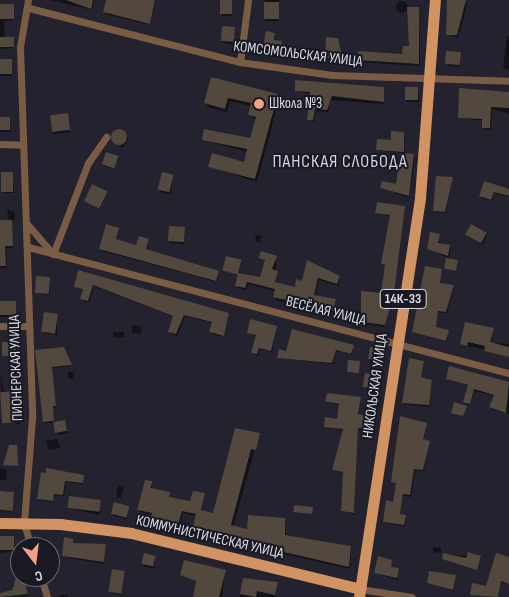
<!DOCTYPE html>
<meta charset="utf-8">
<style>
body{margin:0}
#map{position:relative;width:509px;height:597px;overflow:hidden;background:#23222e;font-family:"Sofia Sans Condensed",sans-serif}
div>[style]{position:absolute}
.shadow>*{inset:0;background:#0007;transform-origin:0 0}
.round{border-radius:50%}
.building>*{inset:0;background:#52483d;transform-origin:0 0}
.minor>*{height:7px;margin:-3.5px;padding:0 3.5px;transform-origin:3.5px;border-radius:3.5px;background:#7a5c45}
.primary>*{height:11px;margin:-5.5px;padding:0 5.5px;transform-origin:5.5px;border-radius:5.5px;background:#d19361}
.dots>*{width:14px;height:14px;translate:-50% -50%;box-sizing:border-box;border:2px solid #191924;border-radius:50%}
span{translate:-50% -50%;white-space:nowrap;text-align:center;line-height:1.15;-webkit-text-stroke:4px #191924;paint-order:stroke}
.shield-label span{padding:1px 4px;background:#191924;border:1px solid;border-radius:4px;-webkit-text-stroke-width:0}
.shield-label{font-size:14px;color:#dcdce4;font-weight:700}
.street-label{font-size:15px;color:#dcdce4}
.poi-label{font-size:15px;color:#dcdce4}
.left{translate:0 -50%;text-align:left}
.quarter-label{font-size:18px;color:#d3d3e3;letter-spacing:1px}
.north{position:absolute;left:10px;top:537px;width:50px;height:50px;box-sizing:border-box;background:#191924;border:1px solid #676771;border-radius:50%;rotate:165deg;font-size:14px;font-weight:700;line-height:20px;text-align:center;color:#dcdce4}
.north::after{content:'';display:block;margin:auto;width:18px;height:22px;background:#f49e86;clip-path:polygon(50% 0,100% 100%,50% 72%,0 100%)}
</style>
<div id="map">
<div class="shadow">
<div style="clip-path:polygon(50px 0,94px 0,92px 10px)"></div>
<div style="clip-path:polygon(105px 0,156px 0,150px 25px,106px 14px)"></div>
<div style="clip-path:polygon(231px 0,232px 16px,222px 16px,221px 14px)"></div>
<div style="left:265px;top:0;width:14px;height:21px"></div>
<div style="clip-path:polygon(450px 0,467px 4px,458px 38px,447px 34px)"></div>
<div class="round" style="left:396px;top:1px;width:12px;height:12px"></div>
<div style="clip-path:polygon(0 6px,14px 8px,14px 20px,4px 21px,5px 38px,13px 38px,14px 48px,0 49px)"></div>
<div style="clip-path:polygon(419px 9px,420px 66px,360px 62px,403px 55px,410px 48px)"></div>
<div style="clip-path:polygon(234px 29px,233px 44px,223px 43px,222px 41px)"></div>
<div style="clip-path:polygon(267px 33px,275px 34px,275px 42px,281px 43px,281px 56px,264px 54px)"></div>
<div style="clip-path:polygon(507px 36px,509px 36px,509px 70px,503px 68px)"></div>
<div style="clip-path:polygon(327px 38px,339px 41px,343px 61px,327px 60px)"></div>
<div style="clip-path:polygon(460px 53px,461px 66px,448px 66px,446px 64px)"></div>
<div style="clip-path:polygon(11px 60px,12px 76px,0 76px,0 61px)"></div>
<div style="clip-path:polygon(212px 78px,279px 99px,257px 182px,209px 166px,245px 163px,248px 152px,203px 140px,251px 140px,256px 120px,249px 115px,251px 106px,230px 101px,227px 112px,207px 107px)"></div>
<div style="clip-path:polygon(384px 88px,384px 104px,330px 100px,328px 112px,315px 111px,314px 122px,308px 119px,311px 94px,296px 91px)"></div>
<div style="clip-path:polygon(418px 89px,419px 102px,407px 102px,406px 100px)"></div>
<div style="clip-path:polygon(509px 93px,509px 114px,492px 109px,491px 130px,485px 130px,484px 121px,460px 118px)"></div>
<div style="clip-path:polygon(67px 115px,70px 132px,54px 134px,53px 132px)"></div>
<div style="clip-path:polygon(9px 118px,11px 132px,0 132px,0 119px)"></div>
<div style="clip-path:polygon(118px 128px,129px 138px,122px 148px,113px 136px)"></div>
<div style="clip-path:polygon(404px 133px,405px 155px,415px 157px,409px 198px,382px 188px,397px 185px,401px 153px,378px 150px)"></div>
<div style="clip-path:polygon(117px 157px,115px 169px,104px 166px,103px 164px)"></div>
<div style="clip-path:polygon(12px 173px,14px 193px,5px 193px,4px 191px)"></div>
<div style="clip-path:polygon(173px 176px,171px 195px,161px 192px,160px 190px)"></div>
<div style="clip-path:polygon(452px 178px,446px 213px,435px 212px,434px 211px)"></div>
<div style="clip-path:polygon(485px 182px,509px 190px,509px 197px,494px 193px,492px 201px,481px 198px)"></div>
<div style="clip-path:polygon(106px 192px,100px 209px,86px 201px)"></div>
<div style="clip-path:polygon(404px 207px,385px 327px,363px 324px,382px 295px,386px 266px,382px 264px,391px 217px,376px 212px)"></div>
<div style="clip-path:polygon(7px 210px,15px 212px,15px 220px,11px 221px,13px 248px,6px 248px,7px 268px,0 268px,0 238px,9px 221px)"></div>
<div style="clip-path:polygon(184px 228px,184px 244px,170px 243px,169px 241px)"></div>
<div style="clip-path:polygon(118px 229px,116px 241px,137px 246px,148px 240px,147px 251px,218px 272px,217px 282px,102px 251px)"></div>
<div style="clip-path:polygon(467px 234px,486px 234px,487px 236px,482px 245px)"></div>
<div style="clip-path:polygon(256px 235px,261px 236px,260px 243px,255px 241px)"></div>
<div style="clip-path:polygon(439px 235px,439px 244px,451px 248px,449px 258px,429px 249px)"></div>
<div style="clip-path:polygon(260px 257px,276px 257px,276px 283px,295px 288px,303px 282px,308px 262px,339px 277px,339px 286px,319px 280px,315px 296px,335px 300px,334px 313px,276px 300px,276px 291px,248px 284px,246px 290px,238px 288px,239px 275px,224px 270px,241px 261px,239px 274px,261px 279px,266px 261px)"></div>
<div style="clip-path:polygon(441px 270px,440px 284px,454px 288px,447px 313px,438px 312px,436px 328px,448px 331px,447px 342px,413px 332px)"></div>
<div style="clip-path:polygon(79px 272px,229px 314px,224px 337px,212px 334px,213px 323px,185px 316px,177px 336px,170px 333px,174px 317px,94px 286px,89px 303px,83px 301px,84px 291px,75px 286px)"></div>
<div style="clip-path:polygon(49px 278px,50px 295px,38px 294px,37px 292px)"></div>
<div style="left:0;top:302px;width:15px;height:15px"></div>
<div style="clip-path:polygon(57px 315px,57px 335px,44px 333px,43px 331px)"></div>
<div style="clip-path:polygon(132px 325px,141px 326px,141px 334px,132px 333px)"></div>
<div style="clip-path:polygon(276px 327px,272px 352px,260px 349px,258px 355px,253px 354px,257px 336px,248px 332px)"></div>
<div style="clip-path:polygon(493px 329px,491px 343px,509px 344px,509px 356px,461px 344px)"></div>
<div style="clip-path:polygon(113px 332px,124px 332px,124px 338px,113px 337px)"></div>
<div style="clip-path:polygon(353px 347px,352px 355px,336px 351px,333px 364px,278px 358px,280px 351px)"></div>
<div style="clip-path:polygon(63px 348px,71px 366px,52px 368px,56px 407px,53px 407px,54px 423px,45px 423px,36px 351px)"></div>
<div style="clip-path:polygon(382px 350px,382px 363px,371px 361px,370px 359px)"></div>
<div style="clip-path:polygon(423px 362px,421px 378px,432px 382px,429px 407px,404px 404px)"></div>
<div style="clip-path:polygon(450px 368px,509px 384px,509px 414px,492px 409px,495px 396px,474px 391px,470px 405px,466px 404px,469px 386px,449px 380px)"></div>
<div style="clip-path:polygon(68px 372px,74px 372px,74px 379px,69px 379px)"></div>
<div style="clip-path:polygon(0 373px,4px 393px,19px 394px,20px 424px,4px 422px)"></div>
<div style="clip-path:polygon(360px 399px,359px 415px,370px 418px,368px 431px,358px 429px,354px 514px,342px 511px,344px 473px,333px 470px,344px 431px,325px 426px,338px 420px,340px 406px,327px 401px)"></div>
<div style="clip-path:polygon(65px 424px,68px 433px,58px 435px,57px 433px)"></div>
<div style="clip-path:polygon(259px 434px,233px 527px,248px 530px,285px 519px,286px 536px,351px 547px,350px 569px,195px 534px,197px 516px,183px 513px,178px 530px,152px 525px,153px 515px,139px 512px,152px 482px,152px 490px,169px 493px,170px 498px,191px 502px,204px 494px,202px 511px,214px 514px)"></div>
<div style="clip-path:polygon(57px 439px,60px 448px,49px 450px,46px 441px)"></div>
<div style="clip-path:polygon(429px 442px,424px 471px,415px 470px,411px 497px,403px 496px,400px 515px,406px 518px,405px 526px,385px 523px,395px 503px,397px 484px,393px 482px,420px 445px)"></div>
<div style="clip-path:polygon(0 468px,7px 470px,6px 480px,0 480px)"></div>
<div style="clip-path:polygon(42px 474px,83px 476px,83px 484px,66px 482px,64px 496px,54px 495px,53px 502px,39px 500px)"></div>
<div style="clip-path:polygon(118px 485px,124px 487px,121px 498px,116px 497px)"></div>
<div style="left:0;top:492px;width:13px;height:19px;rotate:4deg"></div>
<div style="clip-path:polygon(100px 502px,99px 515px,67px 508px)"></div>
<div style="clip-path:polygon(115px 504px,128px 507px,127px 519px,114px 516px)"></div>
<div style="clip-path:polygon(0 537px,13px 537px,14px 551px,0 553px)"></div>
<div style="clip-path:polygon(45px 537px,47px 547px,40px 547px,38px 538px)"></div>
<div style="clip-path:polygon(73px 540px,73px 545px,106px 546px,104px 564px,64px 557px)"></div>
<div style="clip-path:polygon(433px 547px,441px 548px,441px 553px,433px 552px)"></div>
<div style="clip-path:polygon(444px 554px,481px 557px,477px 570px,444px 559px)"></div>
<div style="clip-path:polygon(155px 557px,154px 569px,144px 566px,143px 564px)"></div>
<div style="clip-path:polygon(509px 558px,509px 584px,501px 582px,498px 597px,472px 595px,487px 587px)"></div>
<div style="clip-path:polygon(20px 570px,28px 596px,1px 597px,14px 591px,12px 585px,19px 583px,16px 571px)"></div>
<div style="clip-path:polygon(398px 570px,398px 580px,375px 573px,388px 572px)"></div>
<div style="clip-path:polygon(225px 571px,222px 597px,194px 597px,197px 582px,182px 575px)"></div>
<div style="clip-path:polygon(124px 573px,121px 595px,110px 593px,109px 591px)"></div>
<div style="clip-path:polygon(455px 576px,454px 591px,428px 583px)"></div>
<div style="clip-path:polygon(244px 579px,277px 584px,275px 597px,240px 597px)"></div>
<div style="left:59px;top:595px;width:9px;height:2px"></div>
</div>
<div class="building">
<div style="clip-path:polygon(66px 0,93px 0,91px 9px)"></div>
<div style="clip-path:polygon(106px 0,155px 0,150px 24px,103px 12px)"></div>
<div style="left:220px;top:0;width:12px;height:14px"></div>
<div style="clip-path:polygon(447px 0,466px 0,457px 35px,446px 35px)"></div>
<div style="left:264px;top:2px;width:15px;height:17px"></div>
<div style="left:14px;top:4px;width:15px;height:14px;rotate:90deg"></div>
<div style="clip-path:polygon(407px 7px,419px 7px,419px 64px,358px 60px,358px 51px,402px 54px,403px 46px,409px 46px)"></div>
<div style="left:222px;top:26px;width:13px;height:15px;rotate:4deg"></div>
<div style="clip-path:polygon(266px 31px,275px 33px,274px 40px,282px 41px,280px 55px,262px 52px)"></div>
<div style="left:0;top:37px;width:14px;height:10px"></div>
<div style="clip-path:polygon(326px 37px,338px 38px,343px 59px,325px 58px)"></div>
<div style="left:446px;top:51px;width:15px;height:13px;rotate:4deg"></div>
<div style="left:0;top:59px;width:12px;height:15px"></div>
<div style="clip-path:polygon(211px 77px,278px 94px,255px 179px,208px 167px,212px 153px,244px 162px,247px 149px,202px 140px,204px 129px,250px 138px,256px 117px,248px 115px,251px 103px,228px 98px,225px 109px,204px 103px)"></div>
<div style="clip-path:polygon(295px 80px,384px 87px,384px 102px,332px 96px,327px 110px,315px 109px,313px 120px,307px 120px,310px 92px,295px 91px)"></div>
<div style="left:405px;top:87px;width:13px;height:13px"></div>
<div style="clip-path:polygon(459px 88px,509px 92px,509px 108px,491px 107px,490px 128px,482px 128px,482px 119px,458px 118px)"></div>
<div style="left:68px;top:113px;width:17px;height:18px;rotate:83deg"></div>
<div style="left:0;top:117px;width:10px;height:13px"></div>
<div class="round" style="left:111px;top:129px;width:16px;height:16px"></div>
<div style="clip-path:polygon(391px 131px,404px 132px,404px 152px,376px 150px,377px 139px,391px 140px)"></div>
<div style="left:106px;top:152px;width:13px;height:13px;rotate:18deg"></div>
<div style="clip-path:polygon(400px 153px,414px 154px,409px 196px,380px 188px,382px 181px,396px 184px)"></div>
<div style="left:1px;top:172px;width:12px;height:20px"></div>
<div style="left:162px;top:172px;width:12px;height:18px;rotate:14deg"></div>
<div style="clip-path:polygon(436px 176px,453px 177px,445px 212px,433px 211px)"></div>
<div style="clip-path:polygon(484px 181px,509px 189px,509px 196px,494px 192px,491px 200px,479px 196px)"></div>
<div style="left:92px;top:184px;width:17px;height:19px;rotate:25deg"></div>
<div style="clip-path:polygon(377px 202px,405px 206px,394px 293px,385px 325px,361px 322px,361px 291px,381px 293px,385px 265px,381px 264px,390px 215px,375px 213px)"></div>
<div style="clip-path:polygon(0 220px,12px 220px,13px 246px,0 246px,5px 246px,6px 266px,0 266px)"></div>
<div style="clip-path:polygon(106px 224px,119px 228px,116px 239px,136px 245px,139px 236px,149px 239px,146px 249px,219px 271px,216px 281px,99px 249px)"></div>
<div style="left:471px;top:224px;width:18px;height:12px;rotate:29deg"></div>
<div style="left:169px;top:226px;width:16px;height:15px;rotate:4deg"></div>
<div style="clip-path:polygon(430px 232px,440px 234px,438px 243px,450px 245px,448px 256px,427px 249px)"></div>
<div style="clip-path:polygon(261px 251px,277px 256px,272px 269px,278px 271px,275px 282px,295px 287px,296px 279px,302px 281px,307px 260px,340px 276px,337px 284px,318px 278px,314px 295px,336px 299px,333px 311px,273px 297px,275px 289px,247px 282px,245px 288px,235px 286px,238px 273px,260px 277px,265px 260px,259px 258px)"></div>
<div style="left:226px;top:256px;width:16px;height:15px;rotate:14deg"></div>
<div style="left:446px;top:258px;width:12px;height:11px;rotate:9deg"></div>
<div style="clip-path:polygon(425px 266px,442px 269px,440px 283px,454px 285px,446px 312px,438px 311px,436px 327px,449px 330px,446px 341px,412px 332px)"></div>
<div style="clip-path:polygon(78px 270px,229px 313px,224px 336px,209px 332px,212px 322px,184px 315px,176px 334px,168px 332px,173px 316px,93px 285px,88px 301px,80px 299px,83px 289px,74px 287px)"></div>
<div style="left:36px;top:276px;width:14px;height:17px;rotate:4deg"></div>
<div style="left:0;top:301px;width:16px;height:14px"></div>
<div style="left:44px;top:312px;width:14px;height:20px;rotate:8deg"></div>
<div style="clip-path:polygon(250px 319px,277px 326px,271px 351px,259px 348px,257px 354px,251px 353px,256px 335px,247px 333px)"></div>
<div style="clip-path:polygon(465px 322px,494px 328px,490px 342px,509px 347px,509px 357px,484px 351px,485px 346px,468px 342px,467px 346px,460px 344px)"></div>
<div style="clip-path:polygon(292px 329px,354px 345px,351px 354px,336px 350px,332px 363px,277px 358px,279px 349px,286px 351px)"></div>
<div style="left:2px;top:342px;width:14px;height:14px"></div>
<div style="clip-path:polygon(64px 347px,72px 365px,52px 367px,56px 406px,53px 406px,54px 421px,43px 422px,35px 350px)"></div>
<div style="left:370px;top:347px;width:13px;height:12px;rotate:9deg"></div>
<div style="clip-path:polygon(409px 358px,424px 361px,421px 377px,432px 380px,429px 405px,402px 403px)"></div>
<div style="left:348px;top:360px;width:12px;height:12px;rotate:5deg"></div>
<div style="clip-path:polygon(449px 366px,509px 382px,506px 413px,489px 407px,494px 395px,474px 389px,470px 404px,463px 402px,468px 385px,446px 379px)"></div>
<div style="left:365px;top:373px;width:12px;height:14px;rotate:9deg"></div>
<div style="left:18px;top:391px;width:31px;height:18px;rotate:86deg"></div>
<div style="clip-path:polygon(327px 393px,361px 397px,358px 414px,369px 416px,367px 429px,358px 428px,354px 513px,341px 511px,343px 472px,332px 470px,343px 429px,324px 427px,325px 417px,337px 419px,339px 404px,325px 401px)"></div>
<div style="clip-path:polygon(454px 402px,467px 406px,463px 416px,451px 413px)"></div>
<div style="clip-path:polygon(400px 416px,427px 423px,423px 439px,430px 441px,423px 470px,414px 469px,410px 495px,403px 494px,400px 514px,406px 515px,404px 525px,383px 522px,386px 500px,393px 502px,396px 483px,391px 482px)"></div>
<div style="left:65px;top:420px;width:11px;height:12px;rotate:80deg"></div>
<div style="clip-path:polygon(235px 428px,260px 433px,256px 450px,251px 449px,231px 525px,247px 529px,248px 515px,285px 518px,285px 535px,351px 546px,349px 567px,192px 531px,196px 514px,182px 511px,177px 528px,149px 523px,152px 513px,137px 510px,145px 480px,152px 481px,151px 488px,170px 492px,169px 497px,190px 501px,193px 491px,205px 493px,201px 510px,213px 513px)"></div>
<div style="clip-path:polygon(9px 445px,17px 445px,18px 466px,3px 465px)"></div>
<div style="clip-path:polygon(46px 468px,84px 475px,83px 483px,65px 481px,63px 495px,54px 494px,53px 501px,37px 499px,41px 472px,46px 473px)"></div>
<div style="left:0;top:491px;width:14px;height:19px;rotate:4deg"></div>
<div style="left:69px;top:496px;width:32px;height:12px;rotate:7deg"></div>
<div style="left:114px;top:502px;width:16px;height:12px;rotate:15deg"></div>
<div style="left:294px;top:505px;width:19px;height:7px;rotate:6deg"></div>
<div style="left:0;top:536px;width:14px;height:14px"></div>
<div style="clip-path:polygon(64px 537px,73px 539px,73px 543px,106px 544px,104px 562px,62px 556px)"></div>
<div style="clip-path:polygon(468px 552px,481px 556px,477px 570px,442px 559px,443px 553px,466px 558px)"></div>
<div style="left:144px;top:553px;width:12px;height:11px;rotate:14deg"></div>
<div style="clip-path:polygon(496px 553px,509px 557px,509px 584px,501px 581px,498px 597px,470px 595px,472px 583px,486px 586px)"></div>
<div style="clip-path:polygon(378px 556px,392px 560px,391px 567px,399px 568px,397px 578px,374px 573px)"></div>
<div style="clip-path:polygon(184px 560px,226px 570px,219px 597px,193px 597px,196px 581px,180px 575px)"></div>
<div style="left:112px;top:569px;width:13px;height:23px;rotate:9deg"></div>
<div style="clip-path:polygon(429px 571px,456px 575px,453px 590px,427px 583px)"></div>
<div style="clip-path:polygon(16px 577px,23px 577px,28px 594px,0 597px,0 593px,12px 590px)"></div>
<div style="clip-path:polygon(243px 578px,278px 582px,275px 595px,257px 591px,256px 597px,240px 594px)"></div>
</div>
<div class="minor">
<div style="left:28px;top:0;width:48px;rotate:99.7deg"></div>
<div style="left:20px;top:47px;width:371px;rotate:88.1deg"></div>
<div style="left:32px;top:418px;width:105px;rotate:94.4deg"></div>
<div style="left:24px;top:523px;width:25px;rotate:74deg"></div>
<div style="left:29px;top:8px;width:218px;rotate:14.4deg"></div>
<div style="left:240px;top:62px;width:93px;rotate:8deg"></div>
<div style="left:332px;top:75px;width:177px;rotate:1.9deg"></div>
<div style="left:240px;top:62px;width:63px;rotate:-82.6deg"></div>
<div style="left:0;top:144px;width:23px;rotate:2deg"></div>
<div style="left:27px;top:224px;width:40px;rotate:49deg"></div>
<div style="left:53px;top:254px;width:97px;rotate:-69deg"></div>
<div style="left:88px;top:163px;width:32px;rotate:-55deg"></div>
<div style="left:28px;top:247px;width:497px;rotate:14.7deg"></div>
<div style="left:0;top:326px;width:27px"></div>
<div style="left:41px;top:577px;width:21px;rotate:73deg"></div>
<div style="left:360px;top:589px;width:52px;rotate:8.9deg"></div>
</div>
<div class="primary">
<div style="left:0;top:523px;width:60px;rotate:1deg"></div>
<div style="left:60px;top:524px;width:72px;rotate:7.2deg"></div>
<div style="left:131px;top:533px;width:236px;rotate:13.7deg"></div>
<div style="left:359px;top:597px;width:404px;rotate:-81.3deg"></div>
<div style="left:420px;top:198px;width:199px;rotate:-85.7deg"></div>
</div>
<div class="dots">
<div style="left:259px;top:104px;background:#f49e86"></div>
</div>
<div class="shield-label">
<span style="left:403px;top:299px">14К-33</span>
</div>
<div class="street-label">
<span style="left:298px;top:54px;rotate:7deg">КОМСОМОЛЬСКАЯ УЛИЦА</span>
<span style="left:326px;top:311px;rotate:14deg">ВЕСЁЛАЯ УЛИЦА</span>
<span style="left:16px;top:368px;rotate:-92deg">ПИОНЕРСКАЯ УЛИЦА</span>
<span style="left:375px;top:386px;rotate:-82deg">НИКОЛЬСКАЯ УЛИЦА</span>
<span style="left:210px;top:537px;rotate:13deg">КОММУНИСТИЧЕСКАЯ УЛИЦА</span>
</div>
<div class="poi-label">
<span class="left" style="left:269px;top:104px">Школа №3</span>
</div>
<div class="quarter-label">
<span style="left:340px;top:162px">ПАНСКАЯ СЛОБОДА</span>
</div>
<div class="north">С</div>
</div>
